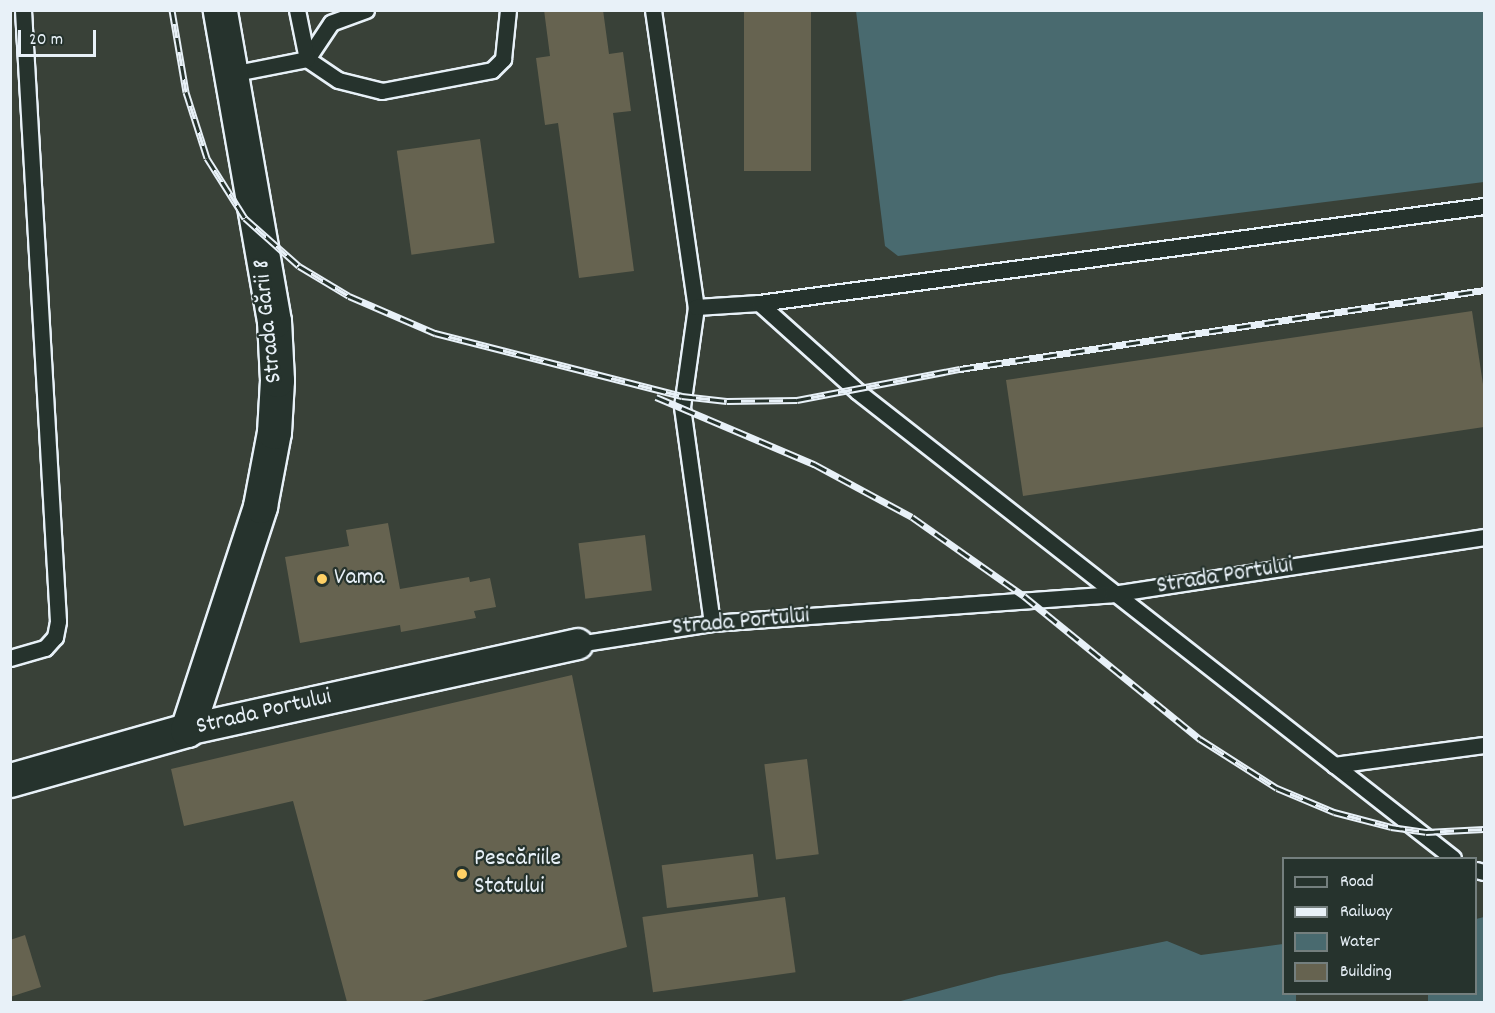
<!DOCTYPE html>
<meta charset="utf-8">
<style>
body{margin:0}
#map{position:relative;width:1495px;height:1013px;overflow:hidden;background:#394138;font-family:Dekko,sans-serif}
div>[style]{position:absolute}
.water>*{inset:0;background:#496a6f}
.pier>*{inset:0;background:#394138;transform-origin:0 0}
.building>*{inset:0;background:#666350;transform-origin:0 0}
.roads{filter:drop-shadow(2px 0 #e8f1f8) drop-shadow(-2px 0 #e8f1f8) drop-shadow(0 2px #e8f1f8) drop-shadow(0 -2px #e8f1f8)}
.service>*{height:15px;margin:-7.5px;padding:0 7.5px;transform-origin:7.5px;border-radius:7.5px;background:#26332d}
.minor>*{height:30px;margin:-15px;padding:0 15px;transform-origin:15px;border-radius:15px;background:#26332d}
.primary>*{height:33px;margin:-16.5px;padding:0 16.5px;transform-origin:16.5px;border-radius:16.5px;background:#26332d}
.rail>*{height:7px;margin-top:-3.5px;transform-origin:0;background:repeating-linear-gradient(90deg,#26332d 0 14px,#e8f1f8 0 28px);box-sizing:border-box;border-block:2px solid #e8f1f8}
.dots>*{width:16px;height:16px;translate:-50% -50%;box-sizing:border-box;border:3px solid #26332d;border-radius:50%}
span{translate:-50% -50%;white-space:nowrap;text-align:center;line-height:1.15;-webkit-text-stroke:4.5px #26332d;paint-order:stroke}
.street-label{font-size:24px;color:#e8f1f8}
.poi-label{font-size:24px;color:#e8f1f8}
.left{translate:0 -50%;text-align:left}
.frame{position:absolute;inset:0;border:12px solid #e8f1f8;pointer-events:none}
.legend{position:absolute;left:1282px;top:857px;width:195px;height:138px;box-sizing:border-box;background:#26332d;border:2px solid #747f7e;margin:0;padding:8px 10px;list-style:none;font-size:18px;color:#e8f1f8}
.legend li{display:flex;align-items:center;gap:12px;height:30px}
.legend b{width:30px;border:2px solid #747f7e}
.scale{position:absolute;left:18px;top:30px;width:78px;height:27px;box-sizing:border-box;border:3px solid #e8f1f8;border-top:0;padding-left:8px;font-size:18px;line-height:21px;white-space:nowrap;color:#e8f1f8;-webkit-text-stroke:4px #26332d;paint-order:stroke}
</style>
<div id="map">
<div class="water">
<div style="clip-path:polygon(856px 11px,1484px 11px,1484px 182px,898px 256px,885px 246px)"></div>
<div style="clip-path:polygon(1484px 917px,1484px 1002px,897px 1002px,999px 975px,1167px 941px,1201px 955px,1283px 944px,1284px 994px,1476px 994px,1476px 919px)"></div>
</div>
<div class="pier">
<div style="left:1296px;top:994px;width:132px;height:8px"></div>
</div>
<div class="building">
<div style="clip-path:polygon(544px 10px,603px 10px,609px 54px,623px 52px,631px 111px,613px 113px,634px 271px,579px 278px,558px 123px,545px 125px,536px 58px,550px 56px)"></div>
<div style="left:744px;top:10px;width:67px;height:161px"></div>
<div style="left:480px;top:139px;width:105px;height:84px;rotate:82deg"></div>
<div style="clip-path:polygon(1472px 311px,1484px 391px,1484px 427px,1023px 496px,1006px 380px)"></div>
<div style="clip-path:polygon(388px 523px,400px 589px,469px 577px,470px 582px,490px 578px,496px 607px,474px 611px,476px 618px,401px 632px,400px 625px,300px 643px,285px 557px,349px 546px,346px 530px)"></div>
<div style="left:645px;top:535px;width:56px;height:67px;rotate:83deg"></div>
<div style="clip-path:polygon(572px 675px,627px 947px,418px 1002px,347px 1002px,293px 801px,184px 826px,171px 769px)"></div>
<div style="left:807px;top:759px;width:96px;height:43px;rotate:83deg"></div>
<div style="left:753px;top:854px;width:43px;height:92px;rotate:83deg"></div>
<div style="left:785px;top:897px;width:76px;height:144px;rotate:82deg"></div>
<div style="clip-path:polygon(25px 935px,41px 987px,10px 997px,10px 940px)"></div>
</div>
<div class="roads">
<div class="service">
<div style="left:366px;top:10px;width:37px;rotate:160deg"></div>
<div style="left:331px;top:23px;width:43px;rotate:123.7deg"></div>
<div style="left:307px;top:59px;width:37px;rotate:34deg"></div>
<div style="left:338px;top:80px;width:45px;rotate:14deg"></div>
<div style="left:382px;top:91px;width:112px;rotate:-10.8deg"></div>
<div style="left:492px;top:70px;width:16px;rotate:-45deg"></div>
<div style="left:503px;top:59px;width:49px;rotate:-84.2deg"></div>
<div style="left:653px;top:10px;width:300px;rotate:81.8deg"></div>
<div style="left:696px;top:307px;width:101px;rotate:98deg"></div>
<div style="left:682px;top:407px;width:218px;rotate:82.1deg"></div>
<div style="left:231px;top:74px;width:77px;rotate:-11.2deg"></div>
<div style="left:307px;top:59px;width:50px;rotate:-101.5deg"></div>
<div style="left:759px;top:303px;width:132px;rotate:41.9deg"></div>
<div style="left:857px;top:391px;width:757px;rotate:38.08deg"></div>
<div style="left:696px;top:307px;width:63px;rotate:-3.6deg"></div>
<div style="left:759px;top:303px;width:731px;rotate:-7.62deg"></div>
<div style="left:578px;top:644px;width:136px;rotate:-8.9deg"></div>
<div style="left:712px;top:623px;width:401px;rotate:-4.1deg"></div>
<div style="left:1112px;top:594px;width:376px;rotate:-8.7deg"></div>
<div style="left:10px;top:658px;width:36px;rotate:-16deg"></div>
<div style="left:45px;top:648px;width:15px;rotate:-48deg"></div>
<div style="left:55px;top:637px;width:16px;rotate:-79deg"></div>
<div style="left:58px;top:621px;width:612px;rotate:-93.28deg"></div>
<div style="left:1334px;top:765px;width:151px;rotate:-7.6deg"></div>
<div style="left:1476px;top:870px;width:8px;rotate:14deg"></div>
</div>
<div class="minor">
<div style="left:187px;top:730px;width:400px;rotate:-12.4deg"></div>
</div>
<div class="primary">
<div style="left:10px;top:780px;width:184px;rotate:-15.8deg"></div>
<div style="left:187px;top:730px;width:236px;rotate:-71.9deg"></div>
<div style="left:260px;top:506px;width:75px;rotate:-79.3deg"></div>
<div style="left:274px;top:432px;width:52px;rotate:-86.7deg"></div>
<div style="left:277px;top:380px;width:59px;rotate:-92.9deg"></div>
<div style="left:274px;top:321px;width:316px;rotate:-99.9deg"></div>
</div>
</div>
<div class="rail">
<div style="left:172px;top:10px;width:83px;rotate:80.3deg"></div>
<div style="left:186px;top:92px;width:69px;rotate:72.3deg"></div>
<div style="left:207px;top:158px;width:71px;rotate:57.7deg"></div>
<div style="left:245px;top:218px;width:72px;rotate:41.6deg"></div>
<div style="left:299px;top:266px;width:58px;rotate:31deg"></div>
<div style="left:349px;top:296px;width:94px;rotate:23.3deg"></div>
<div style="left:435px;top:333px;width:255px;rotate:14.3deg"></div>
<div style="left:682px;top:396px;width:45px;rotate:6.3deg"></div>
<div style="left:727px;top:401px;width:70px;rotate:-0.8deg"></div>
<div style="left:797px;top:400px;width:166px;rotate:-10.8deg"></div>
<div style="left:960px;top:369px;width:530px;rotate:-8.57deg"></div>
<div style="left:656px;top:397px;width:172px;rotate:23deg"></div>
<div style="left:814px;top:464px;width:111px;rotate:28.4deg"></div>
<div style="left:912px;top:517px;width:137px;rotate:35.2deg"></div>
<div style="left:1024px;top:596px;width:227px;rotate:39.1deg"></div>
<div style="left:1200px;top:739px;width:91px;rotate:32.5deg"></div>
<div style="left:1277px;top:788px;width:62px;rotate:22.8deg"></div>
<div style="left:1334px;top:812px;width:59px;rotate:14.7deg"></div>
<div style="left:1391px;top:827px;width:35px;rotate:8deg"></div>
<div style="left:1426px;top:832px;width:58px;rotate:-3deg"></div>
</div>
<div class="dots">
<div style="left:322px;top:579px;background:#ffd166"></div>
<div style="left:462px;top:874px;background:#ffd166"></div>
</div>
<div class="street-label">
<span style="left:269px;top:321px;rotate:-96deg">Strada Gării 8</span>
<span style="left:1225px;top:577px;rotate:-9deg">Strada Portului</span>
<span style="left:741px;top:623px;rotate:-5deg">Strada Portului</span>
<span style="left:264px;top:713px;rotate:-13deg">Strada Portului</span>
</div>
<div class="poi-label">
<span class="left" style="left:334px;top:579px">Vama</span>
<span class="left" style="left:474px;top:874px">Pescăriile<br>Statului</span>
</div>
<div class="frame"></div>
<ul class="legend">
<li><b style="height:8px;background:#26332d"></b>Road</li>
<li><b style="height:8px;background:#e8f1f8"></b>Railway</li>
<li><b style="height:16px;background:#496a6f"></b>Water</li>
<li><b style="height:16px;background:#666350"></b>Building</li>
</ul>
<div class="scale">20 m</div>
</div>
